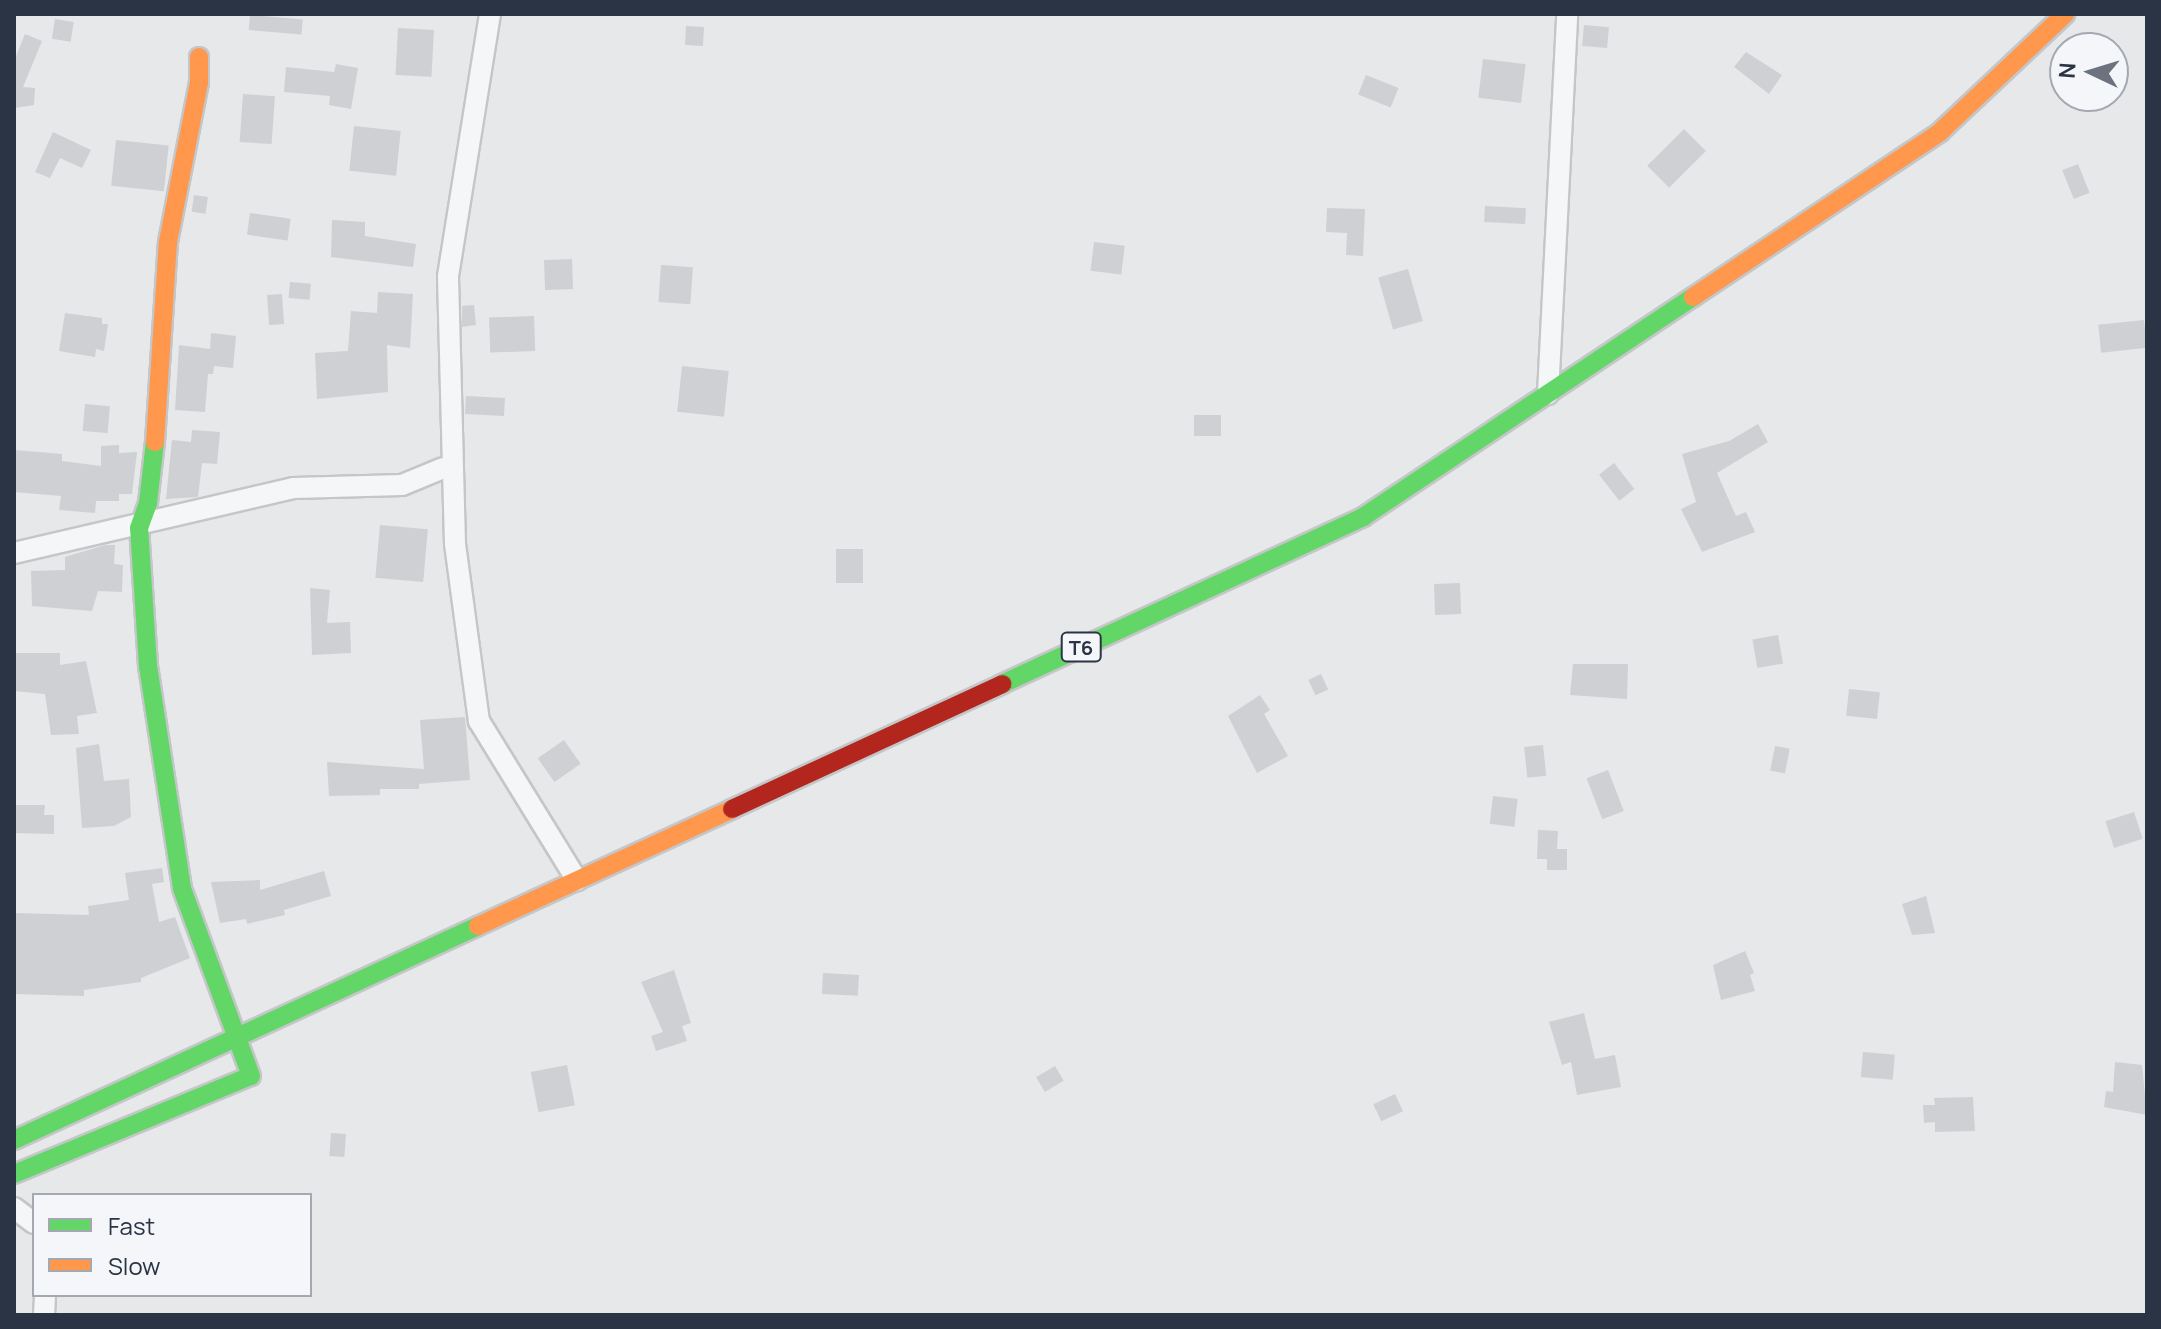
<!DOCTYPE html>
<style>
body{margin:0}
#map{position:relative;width:2161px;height:1329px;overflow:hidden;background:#e6e8ea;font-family:Manrope,sans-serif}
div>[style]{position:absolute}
.building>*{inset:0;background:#ced0d3;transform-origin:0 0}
.roads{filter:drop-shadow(2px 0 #c4c6c8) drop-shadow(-2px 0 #c4c6c8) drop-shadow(0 2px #c4c6c8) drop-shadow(0 -2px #c4c6c8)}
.street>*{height:20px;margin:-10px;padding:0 10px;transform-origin:10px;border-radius:10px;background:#f5f6f7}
.fast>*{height:18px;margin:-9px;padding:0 9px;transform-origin:9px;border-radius:9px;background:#63d668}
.slow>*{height:18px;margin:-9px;padding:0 9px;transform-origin:9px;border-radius:9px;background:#ff974d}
.jam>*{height:18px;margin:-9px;padding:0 9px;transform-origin:9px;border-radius:9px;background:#b3261e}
span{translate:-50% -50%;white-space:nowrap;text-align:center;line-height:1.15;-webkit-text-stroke:7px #f4f6f9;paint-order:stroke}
.shield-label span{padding:2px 6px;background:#f4f6f9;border:2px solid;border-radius:6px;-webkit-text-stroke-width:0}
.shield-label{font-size:20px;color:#2b3445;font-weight:700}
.frame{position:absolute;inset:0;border:16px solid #2b3445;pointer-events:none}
.legend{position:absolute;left:32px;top:1193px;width:280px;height:104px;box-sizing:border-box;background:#f4f6f9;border:2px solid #a4a8b1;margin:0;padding:10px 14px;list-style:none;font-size:24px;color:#2b3445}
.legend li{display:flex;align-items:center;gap:16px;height:40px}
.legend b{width:40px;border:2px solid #a4a8b1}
.north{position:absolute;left:2049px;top:32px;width:80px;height:80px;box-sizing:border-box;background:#f4f6f9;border:2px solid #a4a8b1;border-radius:50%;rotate:274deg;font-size:22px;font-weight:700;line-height:32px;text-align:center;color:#2b3445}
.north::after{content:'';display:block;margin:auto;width:28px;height:36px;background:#6c737f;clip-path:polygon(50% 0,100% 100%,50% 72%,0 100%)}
</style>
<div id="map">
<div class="building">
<div style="left:250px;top:15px;width:53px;height:15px;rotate:5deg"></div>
<div style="left:55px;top:19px;width:19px;height:20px;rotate:9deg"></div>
<div style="left:1584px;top:25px;width:25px;height:21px;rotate:5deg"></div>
<div style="left:686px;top:26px;width:18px;height:19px;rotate:3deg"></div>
<div style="left:398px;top:28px;width:36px;height:47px;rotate:3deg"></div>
<div style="clip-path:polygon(25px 34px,42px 41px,23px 87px,35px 88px,34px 105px,15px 108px,14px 61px)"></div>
<div style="clip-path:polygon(1746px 52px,1782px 75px,1769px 94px,1734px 67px)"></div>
<div style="left:1483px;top:59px;width:43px;height:39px;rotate:7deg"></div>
<div style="clip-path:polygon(336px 64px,358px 68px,351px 109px,329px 105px,330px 96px,284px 92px,286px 67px,334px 72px)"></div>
<div style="left:1366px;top:75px;width:35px;height:21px;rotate:22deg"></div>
<div style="left:243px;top:94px;width:32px;height:48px;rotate:4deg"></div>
<div style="left:354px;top:126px;width:47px;height:45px;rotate:6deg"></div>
<div style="left:1684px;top:129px;width:31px;height:52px;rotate:45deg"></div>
<div style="clip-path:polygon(53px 132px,91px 150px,82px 168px,60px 158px,50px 178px,35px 172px)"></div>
<div style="left:116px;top:140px;width:53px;height:46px;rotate:6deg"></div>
<div style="left:2078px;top:164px;width:31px;height:17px;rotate:68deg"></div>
<div style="left:194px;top:195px;width:14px;height:17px;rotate:8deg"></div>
<div style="left:1485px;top:206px;width:41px;height:16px;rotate:3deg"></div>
<div style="clip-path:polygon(1327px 208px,1365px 209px,1363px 256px,1346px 255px,1347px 233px,1326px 232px)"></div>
<div style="left:250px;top:213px;width:41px;height:22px;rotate:8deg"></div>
<div style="clip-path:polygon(332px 220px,365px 222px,365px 236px,416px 244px,413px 267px,331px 257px)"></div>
<div style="left:1094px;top:242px;width:31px;height:29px;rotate:7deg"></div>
<div style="left:572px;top:259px;width:30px;height:28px;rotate:88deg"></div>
<div style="left:661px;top:265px;width:32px;height:37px;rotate:4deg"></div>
<div style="left:1408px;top:269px;width:54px;height:31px;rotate:74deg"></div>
<div style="left:290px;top:282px;width:21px;height:16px;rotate:5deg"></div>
<div style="clip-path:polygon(378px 292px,413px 294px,410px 348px,387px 345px,388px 392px,317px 399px,315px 353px,348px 351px,351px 311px,377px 313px)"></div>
<div style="left:282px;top:294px;width:30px;height:15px;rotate:86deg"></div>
<div style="clip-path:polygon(474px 305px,476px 325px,462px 327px,462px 306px)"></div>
<div style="clip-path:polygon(65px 313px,102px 318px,102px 324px,108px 324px,104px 351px,96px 349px,95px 357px,59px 351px)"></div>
<div style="left:534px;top:316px;width:35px;height:45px;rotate:88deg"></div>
<div style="left:2144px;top:320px;width:28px;height:46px;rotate:84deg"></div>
<div style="clip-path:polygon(211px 333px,236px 336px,233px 368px,214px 366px,213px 374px,208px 374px,205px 412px,175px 410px,179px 345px,210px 349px)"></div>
<div style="left:682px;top:366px;width:47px;height:46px;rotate:6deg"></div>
<div style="left:466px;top:396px;width:39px;height:18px;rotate:3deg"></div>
<div style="left:85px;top:404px;width:25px;height:27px;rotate:5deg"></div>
<div style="left:1194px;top:415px;width:27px;height:21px"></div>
<div style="clip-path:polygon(1758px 424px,1768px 442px,1717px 473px,1736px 516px,1746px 512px,1755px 532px,1702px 552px,1681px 509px,1696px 502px,1682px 454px,1729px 441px)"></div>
<div style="clip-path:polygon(192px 430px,220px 432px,217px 464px,202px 463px,198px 497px,166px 499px,172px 440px,191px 442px)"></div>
<div style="clip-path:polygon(119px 445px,119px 453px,137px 452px,132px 494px,119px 494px,119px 501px,96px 501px,95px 513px,59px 510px,61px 496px,14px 492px,14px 450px,62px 454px,62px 461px,101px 466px,101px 446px)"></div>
<div style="left:1614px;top:463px;width:33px;height:19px;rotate:52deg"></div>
<div style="left:380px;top:525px;width:48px;height:53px;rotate:5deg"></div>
<div style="clip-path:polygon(105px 545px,115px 545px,114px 564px,123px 565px,122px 592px,98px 591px,92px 611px,32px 606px,31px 571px,65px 570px,65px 557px)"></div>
<div style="left:836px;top:549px;width:27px;height:34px"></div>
<div style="left:1460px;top:583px;width:31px;height:26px;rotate:88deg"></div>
<div style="clip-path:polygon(310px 588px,330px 590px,327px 623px,350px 622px,351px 653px,312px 655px)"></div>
<div style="left:1778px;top:635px;width:29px;height:26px;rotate:80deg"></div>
<div style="clip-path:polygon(14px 653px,60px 653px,60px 665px,86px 661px,97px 713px,77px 716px,79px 734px,51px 735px,45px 694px,14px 691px)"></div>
<div style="clip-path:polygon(1573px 664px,1628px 664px,1627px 699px,1570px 695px)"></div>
<div style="left:1321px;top:674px;width:17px;height:14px;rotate:65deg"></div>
<div style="left:1849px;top:689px;width:31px;height:27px;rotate:6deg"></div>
<div style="clip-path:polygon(1260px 695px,1270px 710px,1264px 714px,1288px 756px,1257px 773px,1228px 716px)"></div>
<div style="clip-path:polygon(465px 717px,470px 780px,419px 784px,419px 789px,380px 789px,380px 795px,329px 796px,327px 762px,424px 769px,420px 720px)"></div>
<div style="left:564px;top:740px;width:29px;height:32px;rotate:55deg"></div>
<div style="clip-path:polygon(99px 744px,104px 781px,129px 779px,131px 817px,114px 826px,82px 828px,76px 748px)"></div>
<div style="left:1543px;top:745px;width:31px;height:19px;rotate:84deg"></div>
<div style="left:1775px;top:746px;width:15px;height:25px;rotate:11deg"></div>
<div style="left:1608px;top:770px;width:44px;height:23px;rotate:69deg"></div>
<div style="left:1493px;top:796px;width:25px;height:28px;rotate:7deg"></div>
<div style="clip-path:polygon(14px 805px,45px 805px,44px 815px,54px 815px,54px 834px,14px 833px)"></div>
<div style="left:2134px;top:812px;width:28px;height:30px;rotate:72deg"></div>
<div style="clip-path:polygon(1538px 830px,1558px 831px,1557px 849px,1567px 849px,1567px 870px,1547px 870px,1547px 859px,1537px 859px)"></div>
<div style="clip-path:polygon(162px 868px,164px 882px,152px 884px,159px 922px,175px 917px,190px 958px,141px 978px,141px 982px,84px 990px,84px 996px,14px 994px,14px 913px,89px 915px,88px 906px,129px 900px,125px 873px)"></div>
<div style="clip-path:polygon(324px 871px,331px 896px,284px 910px,285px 915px,247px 924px,246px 919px,220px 923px,211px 882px,260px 880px,260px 890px)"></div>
<div style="clip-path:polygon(1926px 896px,1935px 933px,1912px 935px,1902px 904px)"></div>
<div style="clip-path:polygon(1745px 951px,1754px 973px,1750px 975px,1755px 991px,1721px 1000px,1713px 965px)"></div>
<div style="clip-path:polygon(674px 970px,691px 1023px,682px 1026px,687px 1041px,656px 1051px,651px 1036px,663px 1032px,641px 982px)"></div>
<div style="left:823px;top:973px;width:36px;height:21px;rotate:3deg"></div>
<div style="clip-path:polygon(1584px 1013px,1595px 1059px,1615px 1055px,1621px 1087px,1577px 1095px,1571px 1062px,1562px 1065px,1549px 1022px)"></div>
<div style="left:1863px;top:1052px;width:32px;height:25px;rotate:5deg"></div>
<div style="clip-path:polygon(2115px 1062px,2142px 1065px,2147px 1115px,2104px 1107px,2106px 1091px,2113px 1092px)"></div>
<div style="left:567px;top:1065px;width:41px;height:37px;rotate:79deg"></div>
<div style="left:1055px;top:1066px;width:17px;height:22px;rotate:59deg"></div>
<div style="left:1395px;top:1094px;width:19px;height:24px;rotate:65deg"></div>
<div style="clip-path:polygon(1973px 1097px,1975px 1131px,1935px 1132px,1935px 1122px,1924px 1123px,1923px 1105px,1935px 1105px,1934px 1098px)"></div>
<div style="left:331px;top:1133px;width:15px;height:23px;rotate:4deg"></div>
</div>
<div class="roads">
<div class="street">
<div style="left:490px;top:14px;width:266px;rotate:99.1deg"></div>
<div style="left:448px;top:277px;width:267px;rotate:88.5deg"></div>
<div style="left:455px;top:544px;width:179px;rotate:82.3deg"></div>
<div style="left:479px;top:721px;width:187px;rotate:58.4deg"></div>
<div style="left:1548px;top:394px;width:380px;rotate:-87.1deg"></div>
<div style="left:14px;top:553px;width:287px;rotate:-13.1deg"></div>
<div style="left:294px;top:488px;width:108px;rotate:-1.6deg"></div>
<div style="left:402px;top:485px;width:44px;rotate:-22.5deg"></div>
<div style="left:14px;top:1208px;width:25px;rotate:37deg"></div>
<div style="left:44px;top:1315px;width:20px;rotate:-87deg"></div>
</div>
<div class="fast">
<div style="left:1002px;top:684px;width:398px;rotate:-24.8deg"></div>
<div style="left:1363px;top:517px;width:397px;rotate:-33.7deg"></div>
<div style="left:14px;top:1140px;width:511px;rotate:-24.76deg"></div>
<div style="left:14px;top:1174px;width:256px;rotate:-22.5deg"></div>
<div style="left:251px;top:1076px;width:200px;rotate:-110.2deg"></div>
<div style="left:182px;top:888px;width:225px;rotate:-98.7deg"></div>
<div style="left:148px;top:666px;width:138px;rotate:-93.7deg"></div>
<div style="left:139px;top:528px;width:27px;rotate:-70deg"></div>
<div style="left:148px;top:503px;width:61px;rotate:-83.5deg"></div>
</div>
<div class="slow">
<div style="left:1693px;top:297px;width:297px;rotate:-33.7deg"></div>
<div style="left:1940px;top:132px;width:172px;rotate:-43.3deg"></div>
<div style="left:155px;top:442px;width:200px;rotate:-86.3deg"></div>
<div style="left:168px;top:242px;width:163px;rotate:-79deg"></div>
<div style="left:199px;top:82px;width:25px;rotate:-90deg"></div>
<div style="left:478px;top:926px;width:280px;rotate:-24.7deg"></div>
</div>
<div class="jam">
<div style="left:732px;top:809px;width:298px;rotate:-24.8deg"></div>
</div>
</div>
<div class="shield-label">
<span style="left:1081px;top:647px">T6</span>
</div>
<div class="frame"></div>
<ul class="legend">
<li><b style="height:10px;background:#63d668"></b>Fast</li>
<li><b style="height:10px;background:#ff974d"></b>Slow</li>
</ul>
<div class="north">N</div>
</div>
